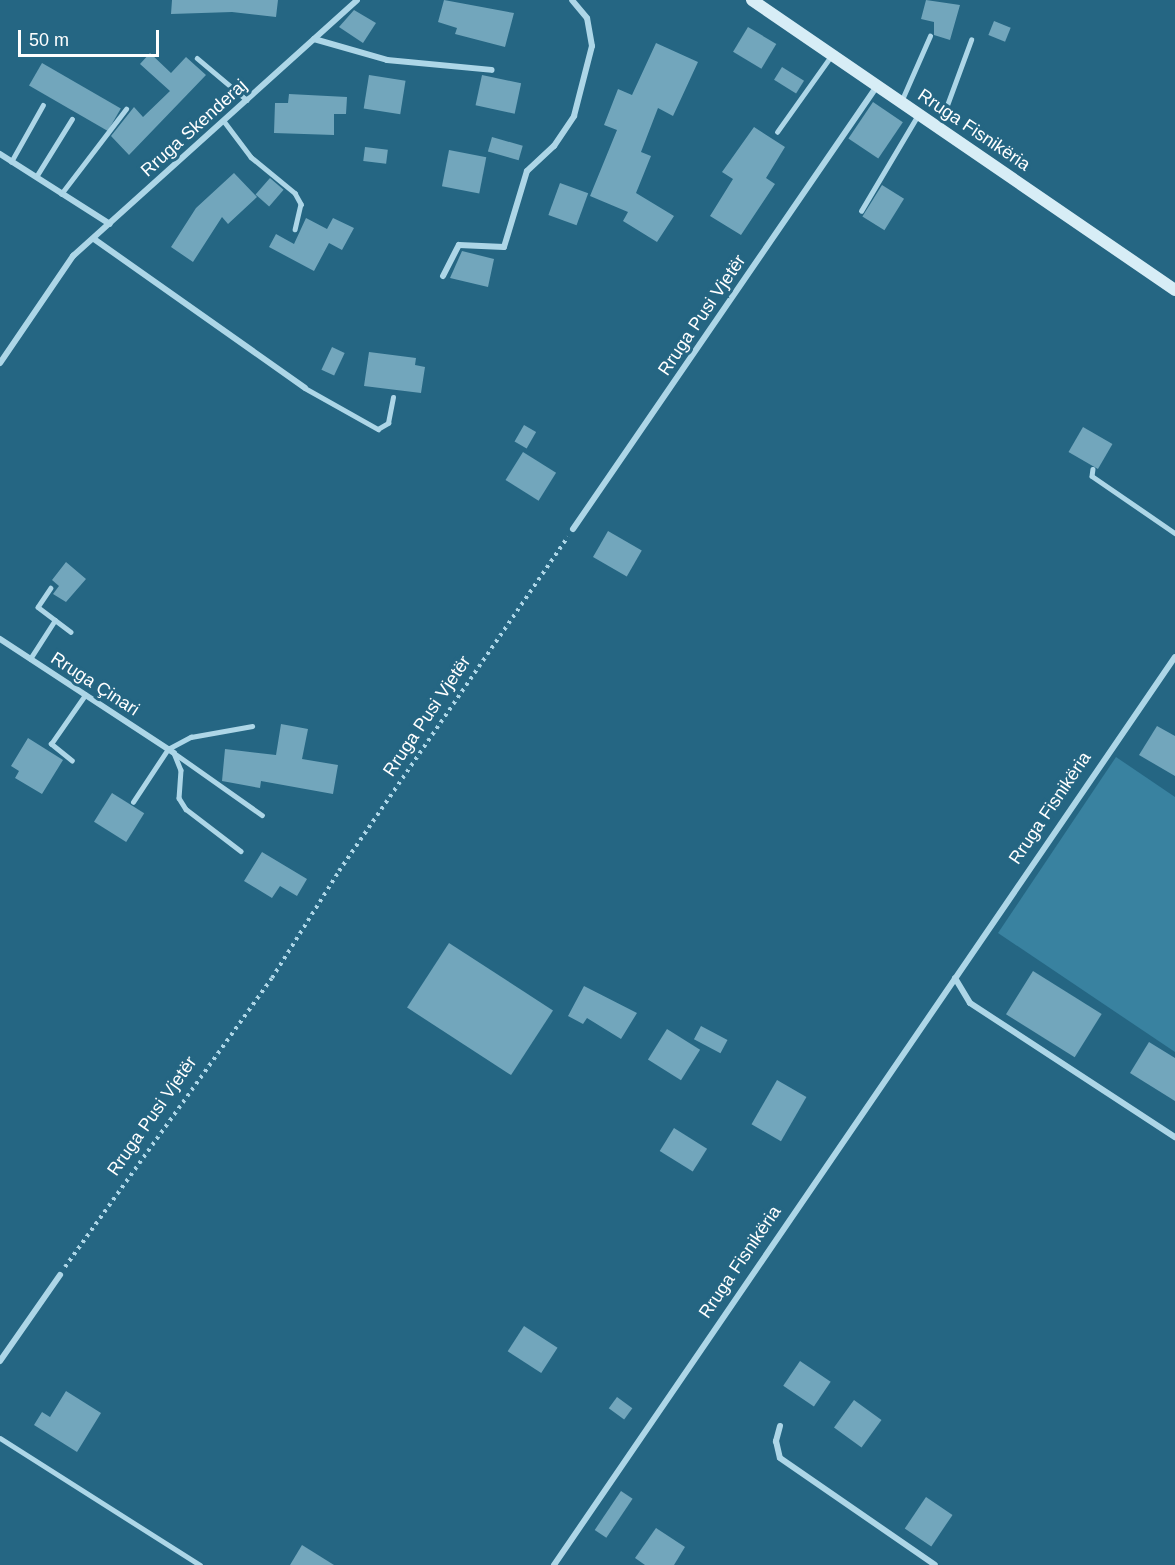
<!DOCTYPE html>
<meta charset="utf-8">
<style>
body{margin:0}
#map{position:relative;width:1175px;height:1565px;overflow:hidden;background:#256683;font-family:Arial,sans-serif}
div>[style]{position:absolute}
.green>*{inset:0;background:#3982a0}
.building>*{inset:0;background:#72a6bc;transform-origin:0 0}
.path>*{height:4px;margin-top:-2px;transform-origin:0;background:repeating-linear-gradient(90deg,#add6e7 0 3px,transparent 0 7.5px)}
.lane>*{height:4.5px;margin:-2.25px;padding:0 2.25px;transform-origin:2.25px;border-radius:2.25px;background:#add6e7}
.street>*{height:6px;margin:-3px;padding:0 3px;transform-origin:3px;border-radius:3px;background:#add6e7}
.secondary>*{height:12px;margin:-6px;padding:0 6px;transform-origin:6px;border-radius:6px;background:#d7edf6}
span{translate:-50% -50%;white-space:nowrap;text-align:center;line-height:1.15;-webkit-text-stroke:6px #256683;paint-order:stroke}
.street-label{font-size:18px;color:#fff}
.scale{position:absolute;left:18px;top:30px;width:141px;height:27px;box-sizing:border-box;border:3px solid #fff;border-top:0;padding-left:8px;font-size:18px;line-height:21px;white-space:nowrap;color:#fff;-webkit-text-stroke:4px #256683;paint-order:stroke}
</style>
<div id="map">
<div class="green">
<div style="clip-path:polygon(1116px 757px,1175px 797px,1175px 1052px,998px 933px)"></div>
</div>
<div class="building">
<div style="clip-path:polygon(172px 0,278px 0,276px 17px,232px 12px,171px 14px)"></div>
<div style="clip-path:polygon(444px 0,514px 13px,505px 47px,455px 34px,457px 28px,438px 22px)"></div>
<div style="clip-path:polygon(926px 0,960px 5px,950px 40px,934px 35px,934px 22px,921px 19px)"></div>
<div style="clip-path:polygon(354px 10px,376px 23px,363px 43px,339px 27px)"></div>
<div style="left:994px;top:21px;width:18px;height:15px;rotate:22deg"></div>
<div style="left:748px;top:27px;width:33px;height:29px;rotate:31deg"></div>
<div style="clip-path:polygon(656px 43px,698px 62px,673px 116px,658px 108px,641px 152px,651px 156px,636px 193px,674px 216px,657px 242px,623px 221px,628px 212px,590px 196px,617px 130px,604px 125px,618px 89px,632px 95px)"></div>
<div style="clip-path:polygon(150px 53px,171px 73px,186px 57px,206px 75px,129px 155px,111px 136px,134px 107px,143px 117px,170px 91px,140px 64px)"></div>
<div style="left:42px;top:63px;width:91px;height:26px;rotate:30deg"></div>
<div style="left:782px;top:67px;width:26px;height:15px;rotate:32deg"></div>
<div style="left:369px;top:75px;width:37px;height:34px;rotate:9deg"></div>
<div style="left:482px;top:75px;width:40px;height:31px;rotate:12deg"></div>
<div style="clip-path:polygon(289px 94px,347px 97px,346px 114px,334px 114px,334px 135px,274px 133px,275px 103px,288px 103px)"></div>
<div style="left:873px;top:102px;width:36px;height:44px;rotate:34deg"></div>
<div style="clip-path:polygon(754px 127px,785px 147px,766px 178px,775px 184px,741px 235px,710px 216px,733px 179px,722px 172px)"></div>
<div style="left:492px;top:137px;width:32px;height:15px;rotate:16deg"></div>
<div style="left:365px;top:147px;width:23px;height:14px;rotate:7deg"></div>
<div style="left:449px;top:150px;width:38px;height:37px;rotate:11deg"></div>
<div style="clip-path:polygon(234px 173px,257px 197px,228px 224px,222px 217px,193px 262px,171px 247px,196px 208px)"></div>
<div style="left:270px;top:178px;width:18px;height:22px;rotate:41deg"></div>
<div style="left:560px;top:183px;width:30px;height:34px;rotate:20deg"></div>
<div style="left:882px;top:185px;width:26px;height:37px;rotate:32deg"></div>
<div style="clip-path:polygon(306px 218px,327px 229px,333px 218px,354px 228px,342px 250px,329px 243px,314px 271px,269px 247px,276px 234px,294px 244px)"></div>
<div style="clip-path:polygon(462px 251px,494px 259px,488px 287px,450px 278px)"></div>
<div style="left:332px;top:347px;width:14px;height:25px;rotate:25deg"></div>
<div style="clip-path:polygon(369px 352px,416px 358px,415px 365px,425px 367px,421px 393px,364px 386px)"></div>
<div style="left:524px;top:425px;width:14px;height:19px;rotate:30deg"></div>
<div style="left:1083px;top:427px;width:34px;height:29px;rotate:30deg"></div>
<div style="left:523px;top:452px;width:39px;height:33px;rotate:32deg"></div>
<div style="left:608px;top:531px;width:39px;height:30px;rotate:30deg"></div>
<div style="clip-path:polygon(66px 562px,86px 579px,66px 602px,53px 594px,59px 586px,52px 580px)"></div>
<div style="clip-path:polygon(281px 724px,308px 729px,302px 759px,338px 765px,333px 794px,261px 781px,260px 788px,222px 781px,225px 749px,276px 755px)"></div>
<div style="clip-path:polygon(1157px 726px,1175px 736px,1175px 776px,1139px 755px)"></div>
<div style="clip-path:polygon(28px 738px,63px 760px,42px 794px,15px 778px,19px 771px,11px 766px)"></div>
<div style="left:112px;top:793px;width:38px;height:34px;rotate:32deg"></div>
<div style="clip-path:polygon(262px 852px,307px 879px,297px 896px,280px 886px,272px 898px,244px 881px)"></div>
<div style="left:449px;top:943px;width:124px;height:77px;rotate:33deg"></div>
<div style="left:1033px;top:971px;width:81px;height:51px;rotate:32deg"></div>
<div style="clip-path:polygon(584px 986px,637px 1013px,621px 1039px,587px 1018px,583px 1024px,568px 1016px)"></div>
<div style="left:701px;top:1026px;width:30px;height:15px;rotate:28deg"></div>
<div style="left:667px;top:1029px;width:39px;height:36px;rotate:32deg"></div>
<div style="clip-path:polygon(1149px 1042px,1175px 1058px,1175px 1101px,1130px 1073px)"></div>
<div style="left:777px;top:1080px;width:34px;height:51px;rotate:30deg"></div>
<div style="left:674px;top:1128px;width:39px;height:27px;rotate:32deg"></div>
<div style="left:524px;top:1326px;width:40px;height:30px;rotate:33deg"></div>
<div style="left:800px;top:1361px;width:37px;height:30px;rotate:34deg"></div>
<div style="clip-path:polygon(66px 1391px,101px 1413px,77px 1452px,34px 1425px,42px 1412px,50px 1417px)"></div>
<div style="left:617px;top:1397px;width:19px;height:14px;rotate:36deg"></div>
<div style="left:854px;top:1400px;width:34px;height:34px;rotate:36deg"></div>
<div style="left:621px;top:1491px;width:14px;height:47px;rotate:34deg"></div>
<div style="left:926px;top:1497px;width:32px;height:38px;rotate:34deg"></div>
<div style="clip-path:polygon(656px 1528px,685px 1547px,674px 1565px,645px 1565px,635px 1558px)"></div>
<div style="clip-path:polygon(302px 1545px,334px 1565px,290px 1565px)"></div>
</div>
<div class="path">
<div style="left:65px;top:1267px;width:355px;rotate:-54.4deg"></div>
<div style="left:272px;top:978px;width:126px;rotate:-57.9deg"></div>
<div style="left:339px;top:871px;width:405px;rotate:-55.6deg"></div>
</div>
<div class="lane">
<div style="left:197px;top:58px;width:65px;rotate:40deg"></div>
<div style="left:901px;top:102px;width:72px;rotate:-66.3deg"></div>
<div style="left:224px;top:121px;width:45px;rotate:53.1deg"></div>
<div style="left:251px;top:157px;width:57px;rotate:39.3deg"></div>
<div style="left:295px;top:193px;width:13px;rotate:61deg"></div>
<div style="left:301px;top:204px;width:26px;rotate:103deg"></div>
<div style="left:939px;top:127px;width:93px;rotate:-69.8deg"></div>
<div style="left:777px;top:132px;width:93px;rotate:-54.6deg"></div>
<div style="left:11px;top:162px;width:65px;rotate:-60.7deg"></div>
<div style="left:36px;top:177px;width:68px;rotate:-58.2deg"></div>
<div style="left:61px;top:194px;width:107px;rotate:-52.6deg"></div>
<div style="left:861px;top:211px;width:112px;rotate:-59.3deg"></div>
<div style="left:305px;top:388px;width:84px;rotate:29.3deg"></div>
<div style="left:378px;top:429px;width:12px;rotate:-31deg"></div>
<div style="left:388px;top:423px;width:26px;rotate:-79deg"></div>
<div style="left:1093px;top:469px;width:7px;rotate:98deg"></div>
<div style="left:1092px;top:476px;width:101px;rotate:34.5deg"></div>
<div style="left:51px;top:588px;width:23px;rotate:124deg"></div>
<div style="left:38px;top:607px;width:41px;rotate:37.1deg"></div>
<div style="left:30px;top:659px;width:46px;rotate:-57.3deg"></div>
<div style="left:174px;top:753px;width:18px;rotate:68deg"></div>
<div style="left:181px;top:770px;width:28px;rotate:94deg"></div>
<div style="left:179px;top:798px;width:13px;rotate:58deg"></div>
<div style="left:186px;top:809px;width:69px;rotate:37.4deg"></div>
<div style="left:177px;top:755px;width:104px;rotate:35.2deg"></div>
<div style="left:72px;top:761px;width:27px;rotate:-141deg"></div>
<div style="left:51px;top:744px;width:60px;rotate:-55.2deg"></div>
<div style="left:133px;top:802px;width:64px;rotate:-56.6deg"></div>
<div style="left:168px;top:749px;width:26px;rotate:-28deg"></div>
<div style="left:191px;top:737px;width:62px;rotate:-10.2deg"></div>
<div style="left:0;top:1438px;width:237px;rotate:32.4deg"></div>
</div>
<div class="street">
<div style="left:314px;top:39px;width:76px;rotate:16deg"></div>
<div style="left:387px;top:60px;width:105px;rotate:5.4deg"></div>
<div style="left:0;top:154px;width:130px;rotate:32.5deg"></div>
<div style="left:94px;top:239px;width:258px;rotate:35.2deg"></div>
<div style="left:443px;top:276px;width:35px;rotate:-63deg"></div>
<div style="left:459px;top:245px;width:45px;rotate:2.5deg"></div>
<div style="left:504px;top:247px;width:79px;rotate:-73.2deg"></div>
<div style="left:527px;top:171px;width:37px;rotate:-43deg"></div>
<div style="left:554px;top:146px;width:36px;rotate:-56deg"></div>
<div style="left:574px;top:116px;width:72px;rotate:-75.6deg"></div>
<div style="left:592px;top:46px;width:28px;rotate:-100deg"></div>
<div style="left:587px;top:18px;width:23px;rotate:-130deg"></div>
<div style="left:0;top:363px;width:130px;rotate:-55.7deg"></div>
<div style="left:73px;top:256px;width:382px;rotate:-42deg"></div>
<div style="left:573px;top:529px;width:537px;rotate:-55.54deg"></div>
<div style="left:0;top:639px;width:208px;rotate:33.2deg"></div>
<div style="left:955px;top:978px;width:29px;rotate:59deg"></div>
<div style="left:970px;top:1003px;width:245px;rotate:33.2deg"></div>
<div style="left:0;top:1361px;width:105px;rotate:-55.1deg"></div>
<div style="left:780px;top:1426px;width:16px;rotate:105deg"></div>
<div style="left:776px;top:1441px;width:17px;rotate:77deg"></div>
<div style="left:780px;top:1458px;width:188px;rotate:34.6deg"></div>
<div style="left:554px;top:1565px;width:1100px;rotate:-55.63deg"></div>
</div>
<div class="secondary">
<div style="left:752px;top:0;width:513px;rotate:34.43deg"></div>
</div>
<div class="street-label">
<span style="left:194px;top:128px;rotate:-42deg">Rruga Skenderaj</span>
<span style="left:974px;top:130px;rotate:34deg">Rruga Fisnikëria</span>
<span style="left:702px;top:315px;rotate:-56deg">Rruga Pusi Vjetër</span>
<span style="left:95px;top:684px;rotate:33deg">Rruga Çinari</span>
<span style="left:427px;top:716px;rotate:-56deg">Rruga Pusi Vjetër</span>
<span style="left:1050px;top:808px;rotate:-56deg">Rruga Fisnikëria</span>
<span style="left:152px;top:1116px;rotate:-55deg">Rruga Pusi Vjetër</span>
<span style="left:740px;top:1262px;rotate:-56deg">Rruga Fisnikëria</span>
</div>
<div class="scale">50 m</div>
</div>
